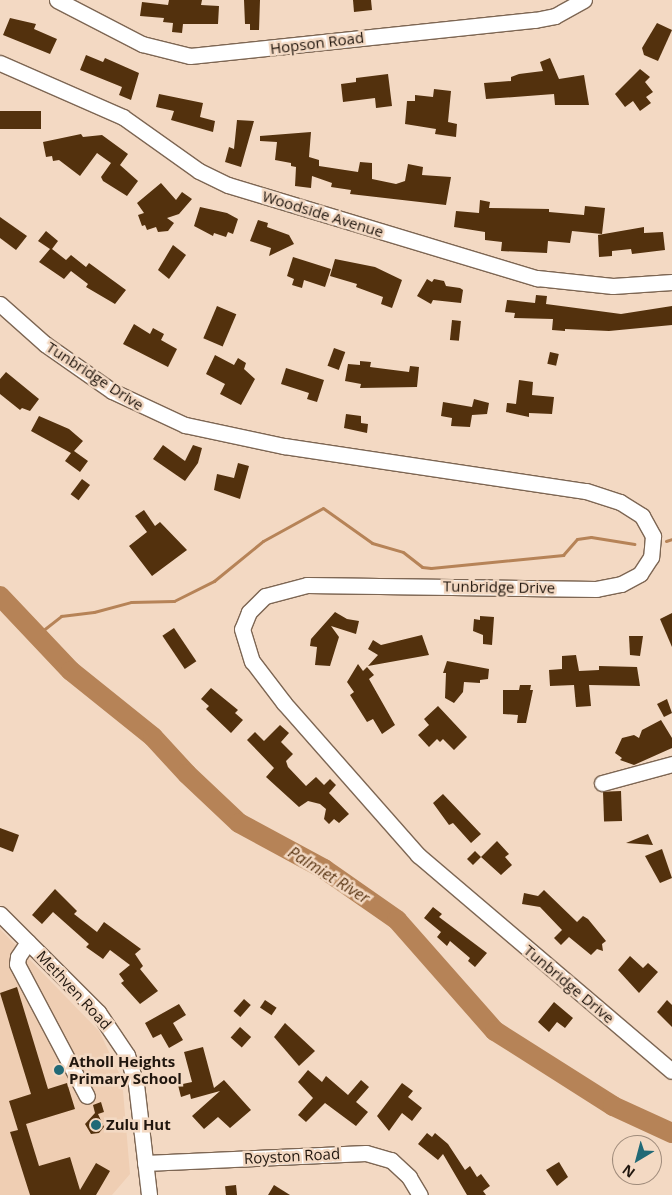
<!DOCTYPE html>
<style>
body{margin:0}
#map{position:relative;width:672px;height:1195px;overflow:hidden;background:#f3d9c3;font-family:"Open Sans",sans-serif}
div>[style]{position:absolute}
.built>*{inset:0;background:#efceb3}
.stream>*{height:3px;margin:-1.5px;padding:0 1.5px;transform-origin:1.5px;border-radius:1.5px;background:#b68357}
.river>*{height:20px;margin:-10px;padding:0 10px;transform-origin:10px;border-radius:10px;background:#b68357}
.building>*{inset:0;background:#53310d;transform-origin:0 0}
.roads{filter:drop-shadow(1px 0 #7d6653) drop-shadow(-1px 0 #7d6653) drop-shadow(0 1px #7d6653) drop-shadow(0 -1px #7d6653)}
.minor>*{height:15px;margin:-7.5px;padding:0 7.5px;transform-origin:7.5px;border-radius:7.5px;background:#fff}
.dots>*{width:14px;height:14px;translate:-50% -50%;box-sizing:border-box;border:2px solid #f3d9c3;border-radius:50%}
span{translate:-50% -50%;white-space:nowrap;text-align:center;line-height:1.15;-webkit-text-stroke:5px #f3d9c3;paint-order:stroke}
.street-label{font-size:15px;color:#20160e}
.poi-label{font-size:15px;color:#20160e;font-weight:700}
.left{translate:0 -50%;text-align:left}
.water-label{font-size:16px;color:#5c3816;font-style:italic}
.north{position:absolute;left:612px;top:1135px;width:50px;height:50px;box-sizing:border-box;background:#f3d9c3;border:1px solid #9f8b7b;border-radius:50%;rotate:217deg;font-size:14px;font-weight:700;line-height:20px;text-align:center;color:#20160e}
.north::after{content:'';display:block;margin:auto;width:18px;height:22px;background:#216976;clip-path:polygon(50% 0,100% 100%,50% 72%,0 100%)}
</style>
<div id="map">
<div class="built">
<div style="clip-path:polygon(0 929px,99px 1031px,122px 1079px,130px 1174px,112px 1195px,0 1195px)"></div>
</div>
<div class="stream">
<div style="left:666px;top:541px;width:6px;rotate:-18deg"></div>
<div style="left:37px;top:635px;width:31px;rotate:-38deg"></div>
<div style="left:61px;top:616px;width:33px;rotate:-7deg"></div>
<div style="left:94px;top:612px;width:38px;rotate:-15deg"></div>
<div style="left:131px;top:602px;width:43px;rotate:-1.3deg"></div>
<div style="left:174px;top:601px;width:45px;rotate:-26.6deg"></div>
<div style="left:214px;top:581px;width:63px;rotate:-39.2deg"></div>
<div style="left:263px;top:541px;width:68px;rotate:-28.8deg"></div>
<div style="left:323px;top:508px;width:60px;rotate:35.5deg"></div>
<div style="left:372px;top:543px;width:32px;rotate:16deg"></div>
<div style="left:403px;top:552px;width:24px;rotate:38deg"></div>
<div style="left:422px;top:567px;width:9px;rotate:6deg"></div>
<div style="left:431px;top:568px;width:133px;rotate:-5.6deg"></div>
<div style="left:563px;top:555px;width:21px;rotate:-49deg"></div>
<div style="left:577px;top:539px;width:14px;rotate:-8deg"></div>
<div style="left:591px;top:537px;width:44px;rotate:9.2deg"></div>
</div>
<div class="river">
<div style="left:0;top:596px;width:103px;rotate:46.6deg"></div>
<div style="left:71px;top:671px;width:105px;rotate:38.8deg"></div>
<div style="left:153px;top:737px;width:50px;rotate:47.4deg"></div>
<div style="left:187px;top:774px;width:71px;rotate:43.3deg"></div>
<div style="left:239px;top:823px;width:97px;rotate:28.4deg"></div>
<div style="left:324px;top:869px;width:89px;rotate:34.9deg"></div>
<div style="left:397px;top:920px;width:148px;rotate:48.6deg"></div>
<div style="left:495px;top:1031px;width:140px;rotate:32.4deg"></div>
<div style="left:613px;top:1106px;width:65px;rotate:24.6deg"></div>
</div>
<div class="building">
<div style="clip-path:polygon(169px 0,202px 0,201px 5px,219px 6px,218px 24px,183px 24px,182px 33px,172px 32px,173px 23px,163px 22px,164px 18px,140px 16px,142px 2px,168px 5px)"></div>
<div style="clip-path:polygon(244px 0,260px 0,259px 30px,250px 30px,250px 24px,245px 24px)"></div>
<div style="clip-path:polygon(353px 0,371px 0,372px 10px,354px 12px)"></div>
<div style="clip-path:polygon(10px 18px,36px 24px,34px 29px,57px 39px,50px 54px,3px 35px)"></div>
<div style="clip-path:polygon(657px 23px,672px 30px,658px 61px,644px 55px,642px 48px)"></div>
<div style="clip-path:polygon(86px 55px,103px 62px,105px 58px,139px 73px,131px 100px,119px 95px,122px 87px,80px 70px)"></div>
<div style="clip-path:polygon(550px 58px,559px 79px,584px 75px,589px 105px,555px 105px,554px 94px,486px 99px,484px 83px,511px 81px,511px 77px,519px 74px,543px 71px,540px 62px)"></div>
<div style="clip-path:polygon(640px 69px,650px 77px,645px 82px,653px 92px,646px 97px,651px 103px,640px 111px,633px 101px,625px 107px,615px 94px)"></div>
<div style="clip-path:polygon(388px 74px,392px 106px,376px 108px,375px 98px,343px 102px,341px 84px,356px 82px,356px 78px)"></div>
<div style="clip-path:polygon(434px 89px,451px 91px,448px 122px,457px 124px,456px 137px,435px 134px,436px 129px,405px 124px,407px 101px,415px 101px,415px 95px,433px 97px)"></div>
<div style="clip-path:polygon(159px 94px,203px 103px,200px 117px,215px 121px,213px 132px,171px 120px,174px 111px,156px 107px)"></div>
<div style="left:41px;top:111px;width:18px;height:41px;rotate:90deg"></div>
<div style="clip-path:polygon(237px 120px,254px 121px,241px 167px,225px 162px,229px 147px,234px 149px)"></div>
<div style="clip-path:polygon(311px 132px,309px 157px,319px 160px,319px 166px,358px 172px,360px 162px,372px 163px,372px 179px,396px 184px,405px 181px,408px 164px,423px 167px,422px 175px,451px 177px,446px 205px,350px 194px,351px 190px,331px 187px,332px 183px,312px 176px,311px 188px,295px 186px,296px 167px,291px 166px,291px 163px,275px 160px,277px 142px,260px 141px,260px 136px)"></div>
<div style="clip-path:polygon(81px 134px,83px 137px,102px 135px,128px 154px,120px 165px,138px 181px,127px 196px,103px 181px,101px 177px,111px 163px,97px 153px,80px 176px,59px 160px,53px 161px,52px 156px,46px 157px,43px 142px)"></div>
<div style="clip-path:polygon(161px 183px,176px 200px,182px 192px,192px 199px,179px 214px,167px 218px,174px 223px,168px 231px,158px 232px,156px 227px,147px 230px,145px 225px,142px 226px,138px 215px,144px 213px,137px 203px)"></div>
<div style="clip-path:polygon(480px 200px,490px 202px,489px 208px,549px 209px,549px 212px,584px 215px,585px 206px,605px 208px,602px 234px,572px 231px,570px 243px,548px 241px,547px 253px,501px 251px,502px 242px,485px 240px,485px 232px,454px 227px,456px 211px,479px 213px)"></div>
<div style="clip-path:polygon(200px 207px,227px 213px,238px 219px,233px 234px,228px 232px,226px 237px,214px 233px,213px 236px,194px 226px)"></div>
<div style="clip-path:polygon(0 217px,27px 236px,16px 250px,0 238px)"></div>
<div style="clip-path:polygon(258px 220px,268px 223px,267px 227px,289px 235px,294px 244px,269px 256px,271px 248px,250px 241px)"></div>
<div style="clip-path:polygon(644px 227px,644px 233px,663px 232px,665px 250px,632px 254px,631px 249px,612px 251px,612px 256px,599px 257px,598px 235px)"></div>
<div style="clip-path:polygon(46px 231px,58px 241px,52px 249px,66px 260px,71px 255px,86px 267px,89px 263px,126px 290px,115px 304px,86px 287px,88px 284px,71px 271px,64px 279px,39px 262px,50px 249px,38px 241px)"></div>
<div style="clip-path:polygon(173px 245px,186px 255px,169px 279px,158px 270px)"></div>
<div style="clip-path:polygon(293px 257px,331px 269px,325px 287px,304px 280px,302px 288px,292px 285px,294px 279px,287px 276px)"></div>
<div style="clip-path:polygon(335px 259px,375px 267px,402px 280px,392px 308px,381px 304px,383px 297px,356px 287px,357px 284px,330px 276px)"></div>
<div style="clip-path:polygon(427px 279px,432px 282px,434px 279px,444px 281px,446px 286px,460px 288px,463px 290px,461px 303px,433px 300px,431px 304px,417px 296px)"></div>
<div style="clip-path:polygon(536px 295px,547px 296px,546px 304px,621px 314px,672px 306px,672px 325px,609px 331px,565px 329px,565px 331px,552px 330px,553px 319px,514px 318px,515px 313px,505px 312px,507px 300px,535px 303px)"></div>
<div style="left:217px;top:306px;width:21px;height:35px;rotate:23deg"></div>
<div style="left:452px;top:320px;width:9px;height:20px;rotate:6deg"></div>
<div style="clip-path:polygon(134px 324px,150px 334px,153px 328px,164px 334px,161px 340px,177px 349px,168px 367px,123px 344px)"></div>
<div style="left:334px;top:348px;width:12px;height:19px;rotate:20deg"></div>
<div style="left:550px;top:352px;width:9px;height:12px;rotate:13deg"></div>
<div style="clip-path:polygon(215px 355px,234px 365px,238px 358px,246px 363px,244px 369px,255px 379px,241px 405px,220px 394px,225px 384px,206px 374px)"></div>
<div style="clip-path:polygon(360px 361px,371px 362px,370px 367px,409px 372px,410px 366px,419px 367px,417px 387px,360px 388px,361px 384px,345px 381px,348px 364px,360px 365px)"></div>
<div style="clip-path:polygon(286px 368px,324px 380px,317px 402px,307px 399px,309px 393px,281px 384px)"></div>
<div style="clip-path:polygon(6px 372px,39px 399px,30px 411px,22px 408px,20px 410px,0 394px,0 379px)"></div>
<div style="clip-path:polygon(519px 380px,533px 382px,532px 395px,554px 397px,552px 414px,529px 413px,529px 417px,506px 412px,507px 403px,516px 404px)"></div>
<div style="clip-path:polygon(474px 399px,489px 403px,487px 414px,472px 415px,470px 427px,451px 426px,452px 418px,441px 416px,443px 402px,472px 407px)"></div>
<div style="clip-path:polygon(346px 414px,361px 416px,361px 423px,368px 424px,367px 433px,344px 428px)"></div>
<div style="clip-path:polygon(39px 416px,69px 429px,83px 441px,74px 451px,88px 461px,80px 472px,65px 461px,71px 453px,31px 431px)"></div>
<div style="clip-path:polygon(163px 445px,185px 461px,193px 445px,202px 448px,198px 463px,185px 481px,153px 459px)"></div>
<div style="clip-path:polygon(238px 463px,249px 466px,240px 499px,214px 490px,217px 474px,234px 478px)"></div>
<div style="left:82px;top:479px;width:10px;height:19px;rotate:37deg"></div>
<div style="clip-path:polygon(144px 510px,155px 526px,160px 522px,187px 550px,152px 576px,129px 546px,147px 532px,135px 516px)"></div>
<div style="clip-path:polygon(335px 612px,347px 619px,359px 621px,356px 634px,331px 626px,339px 637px,330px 666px,315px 665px,317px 647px,310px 646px,311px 639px)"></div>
<div style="clip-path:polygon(672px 613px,672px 647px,660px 619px)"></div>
<div style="clip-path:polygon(480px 616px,494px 617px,492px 645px,483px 644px,483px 635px,473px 631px,474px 619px,480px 620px)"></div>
<div style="left:174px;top:628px;width:40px;height:14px;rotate:56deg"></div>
<div style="clip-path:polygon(422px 635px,429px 655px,368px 666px,378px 655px,368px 649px,373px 640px,381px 645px)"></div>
<div style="clip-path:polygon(629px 636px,643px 636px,640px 656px,630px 655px)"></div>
<div style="clip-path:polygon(576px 655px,579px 671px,599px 670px,599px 666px,637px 667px,640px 686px,589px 685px,591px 706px,576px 707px,574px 685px,550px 686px,549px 670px,562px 669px,562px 656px)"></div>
<div style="clip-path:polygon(447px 661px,489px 669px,488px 679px,480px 680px,480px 683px,464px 682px,463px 692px,454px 703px,445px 698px,446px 673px,443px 673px)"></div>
<div style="clip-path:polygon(358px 664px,363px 671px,367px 667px,374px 675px,369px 679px,395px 725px,382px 734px,373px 719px,367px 722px,350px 695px,354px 692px,347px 682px)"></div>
<div style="clip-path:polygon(520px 685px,531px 685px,530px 690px,533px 690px,526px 723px,517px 723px,518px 715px,503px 714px,503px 690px,519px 690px)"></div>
<div style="clip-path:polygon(211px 688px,238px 710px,235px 713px,243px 720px,231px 733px,206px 709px,209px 706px,201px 699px)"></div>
<div style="clip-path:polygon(667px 699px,672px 713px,664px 717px,657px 704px)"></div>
<div style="clip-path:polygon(438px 706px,467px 737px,454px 750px,443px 739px,440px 742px,437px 739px,429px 747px,418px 735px,429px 725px,424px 719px)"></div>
<div style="clip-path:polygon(661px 720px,672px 738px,672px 748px,634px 765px,620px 760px,622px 758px,615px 753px,622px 738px,634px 735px,639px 738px,642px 730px)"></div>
<div style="clip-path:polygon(280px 725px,289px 733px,281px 742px,293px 754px,286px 761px,288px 767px,306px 786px,316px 777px,324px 785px,330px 779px,336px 785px,329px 793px,349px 814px,339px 823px,334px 819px,329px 824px,324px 819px,326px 809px,320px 804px,308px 801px,299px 807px,266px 777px,274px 768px,247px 740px,255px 732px,264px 741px)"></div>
<div style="left:621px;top:791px;width:30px;height:18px;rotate:88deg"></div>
<div style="clip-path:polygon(443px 794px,481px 834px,471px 843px,453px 823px,449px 825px,433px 803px)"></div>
<div style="clip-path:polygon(0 828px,19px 835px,13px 852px,0 847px)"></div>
<div style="clip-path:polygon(648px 834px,653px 845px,626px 843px)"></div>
<div style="clip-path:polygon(497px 841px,509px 854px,505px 857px,512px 865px,501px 875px,481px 857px,473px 865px,467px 859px,475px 851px,481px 857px)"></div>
<div style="clip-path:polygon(662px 849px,672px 878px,660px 883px,645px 856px)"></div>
<div style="clip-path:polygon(55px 889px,77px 911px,74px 914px,97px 932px,104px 922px,141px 949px,135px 954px,143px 966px,140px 969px,158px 991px,140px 1004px,121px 983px,124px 981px,119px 974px,130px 965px,110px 950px,103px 959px,86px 947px,89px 944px,53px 912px,42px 924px,32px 915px)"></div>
<div style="clip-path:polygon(544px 890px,577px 922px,583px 916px,588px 919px,606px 941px,602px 944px,603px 951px,597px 949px,591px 955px,569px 937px,561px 945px,554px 938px,562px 930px,540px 907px,522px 904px,524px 893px,538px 896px)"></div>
<div style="clip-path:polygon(433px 907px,442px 914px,439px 917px,487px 953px,475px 967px,468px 961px,470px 958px,450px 941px,447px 946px,437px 937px,441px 932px,424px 918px)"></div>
<div style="clip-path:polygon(630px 956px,643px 968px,648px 963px,658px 972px,639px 993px,618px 970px)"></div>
<div style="clip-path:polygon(17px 987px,48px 1089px,67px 1083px,75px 1109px,26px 1124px,39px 1166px,70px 1157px,80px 1190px,96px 1163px,110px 1171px,96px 1195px,30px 1195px,10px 1132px,18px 1130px,9px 1101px,31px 1094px,0 993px)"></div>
<div style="left:244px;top:999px;width:9px;height:16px;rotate:41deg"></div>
<div style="left:265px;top:1000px;width:14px;height:9px;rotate:34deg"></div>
<div style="clip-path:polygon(667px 1000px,672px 1005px,672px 1027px,657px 1012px)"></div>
<div style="clip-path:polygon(554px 1002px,573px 1018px,565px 1028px,557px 1022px,549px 1032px,538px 1022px)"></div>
<div style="clip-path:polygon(179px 1004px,186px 1015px,173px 1023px,183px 1040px,169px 1048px,161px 1034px,153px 1038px,145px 1023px)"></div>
<div style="clip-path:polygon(285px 1023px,315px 1051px,299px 1066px,274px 1037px)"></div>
<div style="left:240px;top:1027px;width:15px;height:14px;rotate:42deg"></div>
<div style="clip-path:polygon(203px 1047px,214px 1088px,224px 1080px,251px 1110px,230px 1128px,218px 1117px,204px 1129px,192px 1116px,220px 1091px,191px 1099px,190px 1094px,181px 1097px,178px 1085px,192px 1082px,184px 1052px)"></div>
<div style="clip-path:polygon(308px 1070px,322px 1082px,326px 1076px,348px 1095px,361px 1080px,369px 1087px,356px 1102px,368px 1112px,356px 1126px,325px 1103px,306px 1122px,298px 1115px,313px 1098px,298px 1082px)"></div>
<div style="clip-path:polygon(402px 1083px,413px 1091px,408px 1097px,422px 1108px,412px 1121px,402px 1113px,389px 1131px,377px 1116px)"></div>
<div style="clip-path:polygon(101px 1102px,104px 1112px,98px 1114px,104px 1127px,99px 1133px,91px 1134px,85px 1124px,95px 1113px,93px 1105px)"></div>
<div style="clip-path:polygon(427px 1133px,432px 1137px,435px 1133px,448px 1144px,465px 1170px,470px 1166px,477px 1177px,481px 1174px,490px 1186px,483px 1191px,486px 1195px,467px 1195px,443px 1154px,438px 1160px,418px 1144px)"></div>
<div style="clip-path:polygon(559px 1162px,568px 1177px,557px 1186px,546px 1170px)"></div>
<div style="left:236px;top:1185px;width:10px;height:11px;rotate:84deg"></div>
<div style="clip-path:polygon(274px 1185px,290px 1195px,268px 1195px)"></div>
</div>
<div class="roads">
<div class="minor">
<div style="left:57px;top:0;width:96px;rotate:27.4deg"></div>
<div style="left:142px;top:44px;width:49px;rotate:14deg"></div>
<div style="left:190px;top:56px;width:347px;rotate:-6deg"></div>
<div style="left:535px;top:20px;width:20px;rotate:-11deg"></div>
<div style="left:555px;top:16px;width:33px;rotate:-29deg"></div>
<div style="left:0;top:63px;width:134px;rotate:23.7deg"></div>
<div style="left:123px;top:117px;width:93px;rotate:35.4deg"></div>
<div style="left:199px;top:171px;width:32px;rotate:26deg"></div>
<div style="left:228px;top:185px;width:323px;rotate:16.8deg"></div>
<div style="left:537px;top:278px;width:76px;rotate:6deg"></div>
<div style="left:613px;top:286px;width:59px;rotate:-3.9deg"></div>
<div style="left:0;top:304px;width:60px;rotate:41.6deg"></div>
<div style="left:45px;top:344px;width:82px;rotate:35deg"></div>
<div style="left:112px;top:391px;width:81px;rotate:25deg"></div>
<div style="left:185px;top:425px;width:101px;rotate:12deg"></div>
<div style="left:284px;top:446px;width:305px;rotate:8.5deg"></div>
<div style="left:586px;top:491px;width:36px;rotate:18deg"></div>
<div style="left:620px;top:502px;width:26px;rotate:32deg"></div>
<div style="left:642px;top:516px;width:23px;rotate:61deg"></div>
<div style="left:653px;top:536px;width:21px;rotate:95deg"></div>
<div style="left:651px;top:557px;width:20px;rotate:123deg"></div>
<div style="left:640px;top:574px;width:21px;rotate:152deg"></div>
<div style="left:621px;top:584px;width:25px;rotate:169deg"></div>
<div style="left:596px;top:589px;width:289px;rotate:-179.2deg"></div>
<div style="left:307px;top:585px;width:43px;rotate:165.3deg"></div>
<div style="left:265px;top:596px;width:23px;rotate:135deg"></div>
<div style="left:249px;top:612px;width:18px;rotate:112deg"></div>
<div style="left:242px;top:629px;width:34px;rotate:73deg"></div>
<div style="left:252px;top:661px;width:53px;rotate:52.7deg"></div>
<div style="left:284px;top:703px;width:203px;rotate:48.6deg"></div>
<div style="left:418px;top:855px;width:333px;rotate:40.4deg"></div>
<div style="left:602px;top:783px;width:73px;rotate:-15.2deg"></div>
<div style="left:0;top:914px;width:139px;rotate:45deg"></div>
<div style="left:98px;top:1012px;width:52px;rotate:56deg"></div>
<div style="left:127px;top:1055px;width:30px;rotate:73deg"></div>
<div style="left:136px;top:1084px;width:112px;rotate:83.3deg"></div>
<div style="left:28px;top:942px;width:18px;rotate:124deg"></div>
<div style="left:18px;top:957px;width:7px;rotate:98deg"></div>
<div style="left:17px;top:964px;width:149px;rotate:62.1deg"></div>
<div style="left:145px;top:1163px;width:221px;rotate:-2.6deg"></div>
<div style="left:366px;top:1153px;width:26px;rotate:16deg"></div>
<div style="left:391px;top:1160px;width:25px;rotate:43deg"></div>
<div style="left:409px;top:1177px;width:21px;rotate:59deg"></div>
</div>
</div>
<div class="dots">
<div style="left:59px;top:1070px;background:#216976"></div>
<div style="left:96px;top:1125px;background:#216976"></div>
</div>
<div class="street-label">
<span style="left:317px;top:43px;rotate:-7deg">Hopson Road</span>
<span style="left:323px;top:214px;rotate:17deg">Woodside Avenue</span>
<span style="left:95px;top:376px;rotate:33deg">Tunbridge Drive</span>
<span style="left:499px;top:587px;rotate:1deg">Tunbridge Drive</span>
<span style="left:569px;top:984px;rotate:40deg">Tunbridge Drive</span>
<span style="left:74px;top:990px;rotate:47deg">Methven Road</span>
<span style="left:292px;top:1156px;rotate:-3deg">Royston Road</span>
</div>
<div class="poi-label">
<span class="left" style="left:69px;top:1070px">Atholl Heights<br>Primary School</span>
<span class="left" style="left:106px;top:1125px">Zulu Hut</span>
</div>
<div class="water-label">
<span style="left:329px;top:875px;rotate:32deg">Palmiet River</span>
</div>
<div class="north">N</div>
</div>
